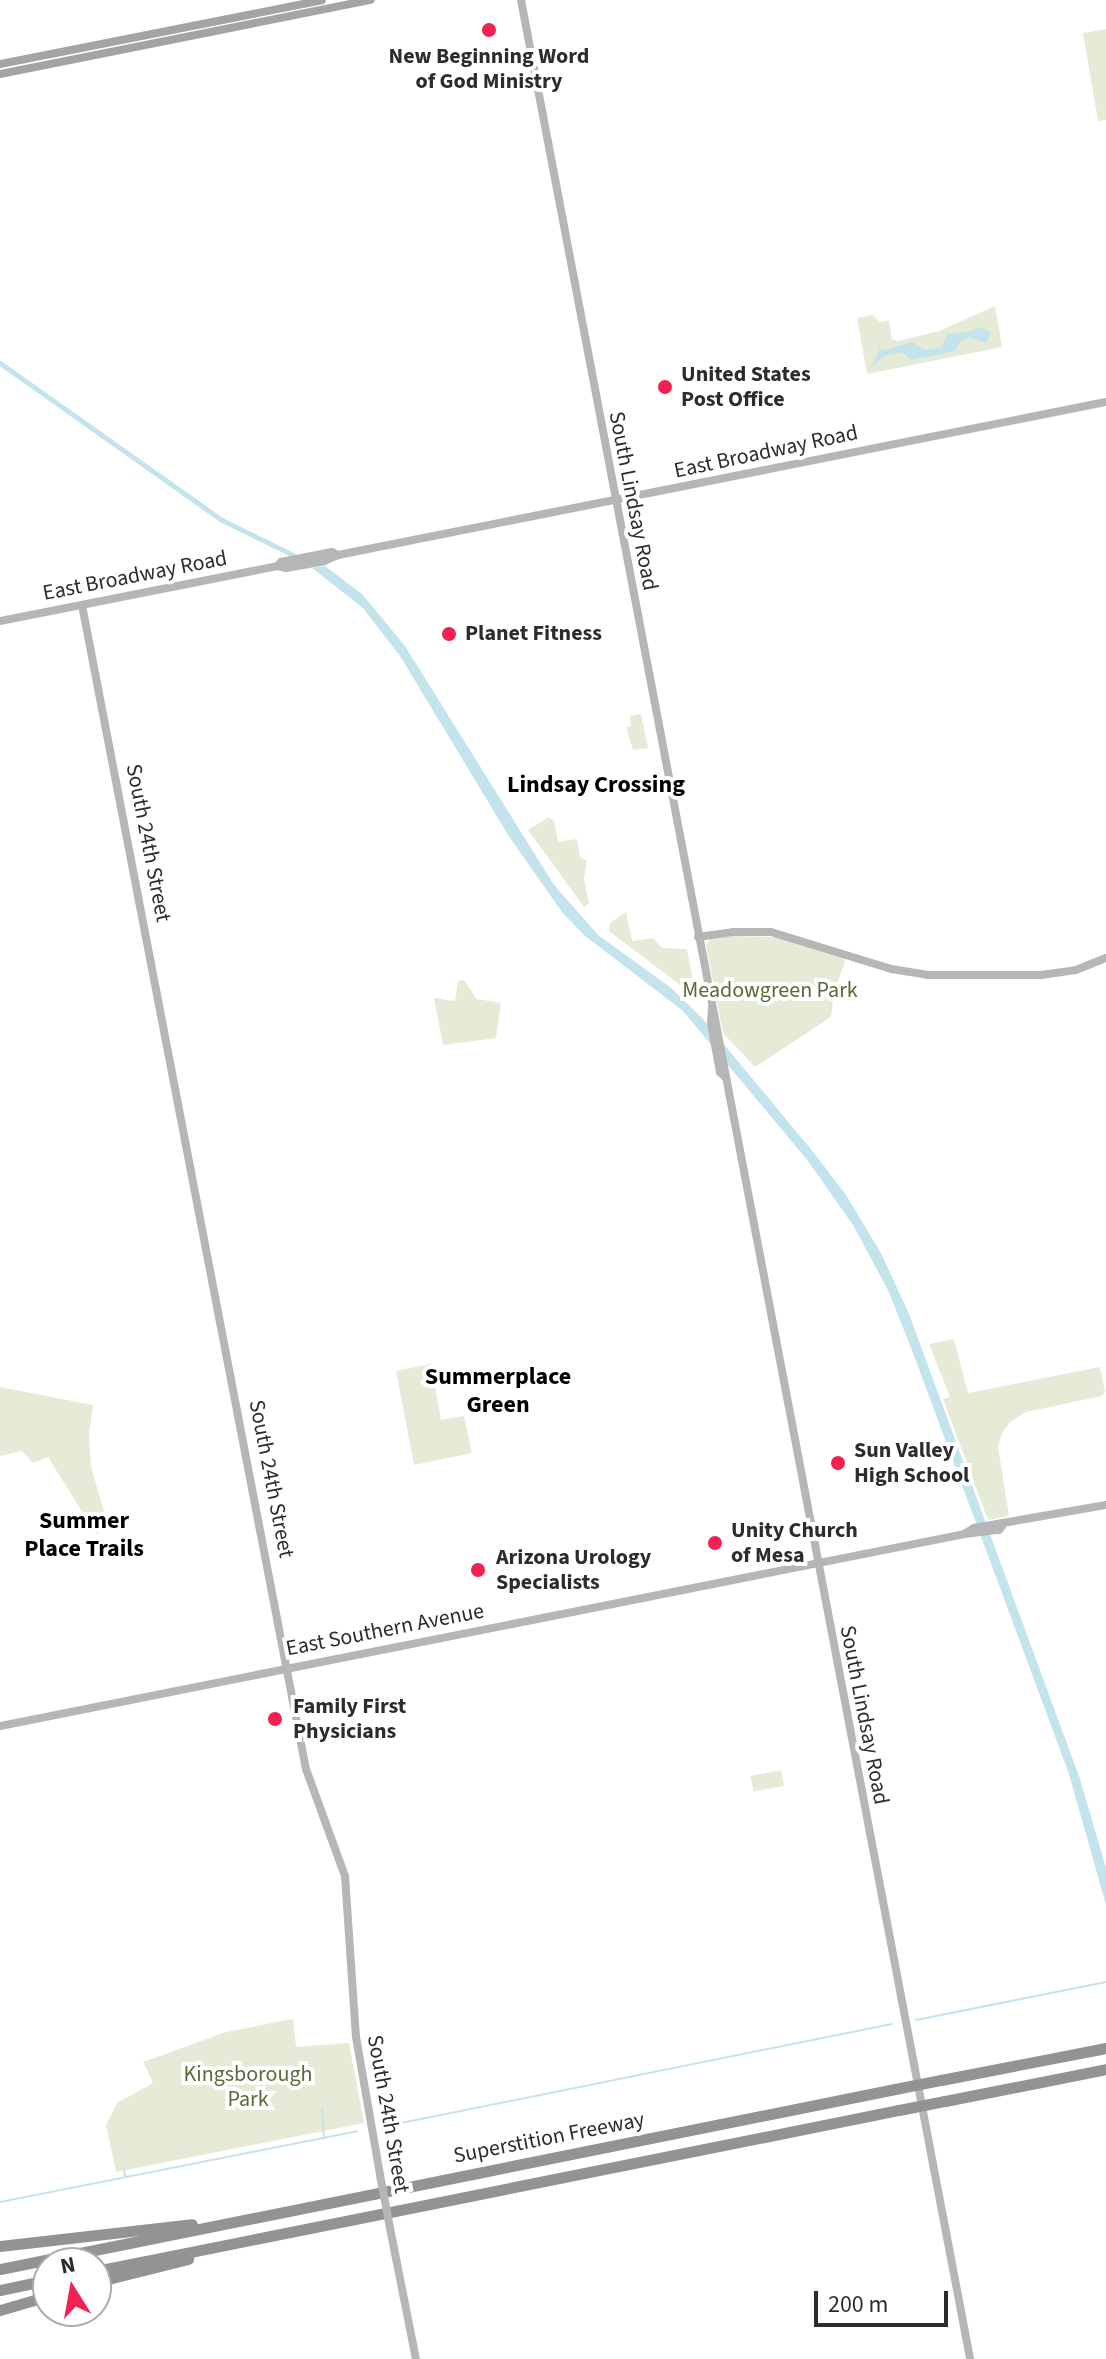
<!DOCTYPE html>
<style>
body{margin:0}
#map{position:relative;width:1106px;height:2359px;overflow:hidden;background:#fff;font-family:"Source Sans 3",sans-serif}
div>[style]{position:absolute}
.green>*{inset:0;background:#e6ebd8;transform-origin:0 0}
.water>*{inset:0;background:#c3e3ed}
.stream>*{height:2px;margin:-1px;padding:0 1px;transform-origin:1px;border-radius:1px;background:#c3e3ed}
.canal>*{height:5px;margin:-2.5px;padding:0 2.5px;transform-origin:2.5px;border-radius:2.5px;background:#c3e3ed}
.secondary>*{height:8px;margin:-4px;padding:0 4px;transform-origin:4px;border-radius:4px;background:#b6b6b6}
.primary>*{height:8px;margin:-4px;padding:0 4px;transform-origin:4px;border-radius:4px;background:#a4a4a4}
.highway>*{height:11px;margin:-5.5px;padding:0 5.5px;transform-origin:5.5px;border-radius:5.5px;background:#939393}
.secondary-bridge>*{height:8px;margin:-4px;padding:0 4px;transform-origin:4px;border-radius:4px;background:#b6b6b6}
.highway-bridge>*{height:11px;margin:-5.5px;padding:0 5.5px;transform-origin:5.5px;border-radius:5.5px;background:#939393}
.dots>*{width:22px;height:22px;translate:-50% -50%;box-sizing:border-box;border:4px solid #fff;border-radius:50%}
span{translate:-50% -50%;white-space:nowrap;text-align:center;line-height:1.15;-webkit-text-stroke:8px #fff;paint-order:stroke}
.poi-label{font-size:22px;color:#2c2c2c;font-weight:700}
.left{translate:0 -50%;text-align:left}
.street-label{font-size:22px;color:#2c2c2c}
.park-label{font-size:22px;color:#576a37}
.neighbourhood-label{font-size:24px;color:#000;font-weight:700}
.north{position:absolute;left:32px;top:2247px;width:80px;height:80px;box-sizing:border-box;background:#fff;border:2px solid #ababab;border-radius:50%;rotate:349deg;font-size:22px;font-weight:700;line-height:32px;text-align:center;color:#2c2c2c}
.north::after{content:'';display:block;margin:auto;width:28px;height:36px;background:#f12152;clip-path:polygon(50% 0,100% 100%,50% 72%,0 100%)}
.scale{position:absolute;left:814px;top:2291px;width:134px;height:36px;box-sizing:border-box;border:4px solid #2c2c2c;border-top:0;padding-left:10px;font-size:24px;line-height:28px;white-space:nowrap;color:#2c2c2c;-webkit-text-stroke:6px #fff;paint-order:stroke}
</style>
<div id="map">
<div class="green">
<div style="clip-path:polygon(1106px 29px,1106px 120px,1098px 121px,1083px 33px)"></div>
<div style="clip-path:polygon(995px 306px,1002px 347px,867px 374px,857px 318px,873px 315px,880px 322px,889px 320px,892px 339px,898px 341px,939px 331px)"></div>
<div style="clip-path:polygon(641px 714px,648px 748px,633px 750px,626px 727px,631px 726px,630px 716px)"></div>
<div style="clip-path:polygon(549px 817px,554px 821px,558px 842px,577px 839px,580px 857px,587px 861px,584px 879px,589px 903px,584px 907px,528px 830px)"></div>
<div style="clip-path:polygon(626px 912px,632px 941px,653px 938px,662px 948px,687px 949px,696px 997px,609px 931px,610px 923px)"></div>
<div style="clip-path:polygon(734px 936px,777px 937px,844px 958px,845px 962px,834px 993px,831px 1017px,755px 1067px,723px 1033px,706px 946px,711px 938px)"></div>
<div style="clip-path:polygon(464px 980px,477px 999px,501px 1003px,496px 1038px,443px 1045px,434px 998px,455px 1001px,458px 981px)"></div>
<div style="clip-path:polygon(954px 1339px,968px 1393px,1100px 1367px,1105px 1392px,1102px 1396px,1026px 1412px,1010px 1422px,1002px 1433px,998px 1446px,1009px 1516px,988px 1520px,943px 1399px,950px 1397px,929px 1344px)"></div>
<div style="clip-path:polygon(431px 1364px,441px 1420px,464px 1416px,472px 1453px,414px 1465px,396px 1371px)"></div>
<div style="clip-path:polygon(0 1387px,93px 1405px,89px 1435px,91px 1467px,109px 1528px,96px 1534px,48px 1457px,33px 1463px,22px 1451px,0 1456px)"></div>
<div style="left:781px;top:1770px;width:16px;height:31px;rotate:79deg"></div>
<div style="clip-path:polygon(293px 2019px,296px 2047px,349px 2043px,364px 2123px,116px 2172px,106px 2125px,117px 2103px,153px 2083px,143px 2062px,226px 2032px)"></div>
</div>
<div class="water">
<div style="clip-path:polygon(981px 327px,991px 333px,986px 343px,969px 337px,961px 341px,955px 351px,911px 360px,902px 352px,884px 356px,870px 369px,879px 352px,877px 340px,881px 351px,912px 342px,925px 350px,942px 347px,947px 334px,968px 332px)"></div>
<div style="clip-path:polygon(325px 566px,362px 594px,405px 646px,554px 885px,598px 935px,670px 987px,702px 1018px,814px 1153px,846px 1195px,882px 1255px,909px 1314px,1080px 1779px,1106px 1868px,1106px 1905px,1069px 1774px,913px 1353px,888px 1290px,853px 1225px,808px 1161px,683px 1011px,584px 935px,562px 912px,510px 838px,400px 656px,363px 608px,312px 568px)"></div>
</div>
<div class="stream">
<div style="left:916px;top:2020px;width:194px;rotate:-11.3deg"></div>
<div style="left:322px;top:2109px;width:27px;rotate:86deg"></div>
<div style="left:386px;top:2126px;width:516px;rotate:-11.4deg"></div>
<div style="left:124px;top:2169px;width:7px;rotate:82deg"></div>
<div style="left:0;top:2202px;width:364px;rotate:-11.2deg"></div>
</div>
<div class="canal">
<div style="left:0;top:363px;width:272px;rotate:35.3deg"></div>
<div style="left:222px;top:520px;width:79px;rotate:26.2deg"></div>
</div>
<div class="secondary">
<div style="left:521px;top:0;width:2401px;rotate:79.22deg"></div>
<div style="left:278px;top:566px;width:5px;rotate:-53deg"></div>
<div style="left:281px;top:562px;width:52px;rotate:-11.1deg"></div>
<div style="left:332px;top:552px;width:7px;rotate:27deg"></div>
<div style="left:82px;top:605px;width:1185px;rotate:79.11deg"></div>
<div style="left:306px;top:1769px;width:114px;rotate:70deg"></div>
<div style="left:345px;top:1876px;width:161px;rotate:86.1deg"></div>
<div style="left:356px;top:2037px;width:140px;rotate:80.1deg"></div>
<div style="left:0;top:621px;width:283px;rotate:-11.2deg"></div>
<div style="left:278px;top:566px;width:8px;rotate:14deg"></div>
<div style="left:286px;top:568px;width:39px;rotate:-10deg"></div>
<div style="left:324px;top:561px;width:15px;rotate:-23deg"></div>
<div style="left:338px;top:555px;width:783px;rotate:-11.27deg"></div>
<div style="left:698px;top:937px;width:35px;rotate:-8deg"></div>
<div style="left:733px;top:932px;width:38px"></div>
<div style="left:771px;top:932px;width:126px;rotate:17.1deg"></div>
<div style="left:891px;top:969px;width:36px;rotate:9deg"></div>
<div style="left:927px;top:975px;width:114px"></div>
<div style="left:1041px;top:975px;width:35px;rotate:-8deg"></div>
<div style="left:1076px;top:970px;width:32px;rotate:-22deg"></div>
<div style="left:712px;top:1008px;width:15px;rotate:94deg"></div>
<div style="left:711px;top:1023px;width:50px;rotate:79.6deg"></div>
<div style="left:720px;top:1072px;width:7px;rotate:45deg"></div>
<div style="left:964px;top:1534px;width:12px;rotate:-31deg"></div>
<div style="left:974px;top:1528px;width:134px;rotate:-9.9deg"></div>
<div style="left:0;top:1726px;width:983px;rotate:-11.26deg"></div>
<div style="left:964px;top:1534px;width:35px;rotate:-7deg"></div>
<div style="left:999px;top:1530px;width:5px;rotate:-53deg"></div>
<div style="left:390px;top:2228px;width:134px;rotate:78.8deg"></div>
</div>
<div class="primary">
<div style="left:0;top:64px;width:328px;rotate:-11.2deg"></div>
<div style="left:0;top:74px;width:378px;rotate:-11.3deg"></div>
</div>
<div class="highway">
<div style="left:941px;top:2080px;width:168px;rotate:-11deg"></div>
<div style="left:945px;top:2101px;width:164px;rotate:-11.2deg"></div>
<div style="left:0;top:2246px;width:193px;rotate:-6.5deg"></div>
<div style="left:0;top:2269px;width:913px;rotate:-11.37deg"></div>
<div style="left:96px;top:2271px;width:819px;rotate:-11.34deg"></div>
<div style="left:96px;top:2282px;width:95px;rotate:-14deg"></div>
<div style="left:0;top:2290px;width:49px;rotate:-11.8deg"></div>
<div style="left:0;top:2310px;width:50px;rotate:-16.3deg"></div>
</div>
<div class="secondary-bridge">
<div style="left:380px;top:2175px;width:54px;rotate:79.3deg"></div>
</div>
<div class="highway-bridge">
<div style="left:895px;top:2089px;width:47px;rotate:-11.1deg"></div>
<div style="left:899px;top:2110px;width:47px;rotate:-11.1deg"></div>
</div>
<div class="dots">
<div style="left:489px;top:30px;background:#f12152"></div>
<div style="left:665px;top:387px;background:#f12152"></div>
<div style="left:449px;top:634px;background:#f12152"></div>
<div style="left:838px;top:1463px;background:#f12152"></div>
<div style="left:715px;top:1543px;background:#f12152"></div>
<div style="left:478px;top:1570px;background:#f12152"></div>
<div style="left:275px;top:1719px;background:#f12152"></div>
</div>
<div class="poi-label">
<span style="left:489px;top:69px">New Beginning Word<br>of God Ministry</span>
<span class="left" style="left:681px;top:387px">United States<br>Post Office</span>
<span class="left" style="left:465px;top:634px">Planet Fitness</span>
<span class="left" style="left:854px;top:1463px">Sun Valley<br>High School</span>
<span class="left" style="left:731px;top:1543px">Unity Church<br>of Mesa</span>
<span class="left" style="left:496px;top:1570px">Arizona Urology<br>Specialists</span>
<span class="left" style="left:293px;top:1719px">Family First<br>Physicians</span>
</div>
<div class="street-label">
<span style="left:766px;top:452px;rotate:-12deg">East Broadway Road</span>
<span style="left:633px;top:501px;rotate:79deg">South Lindsay Road</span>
<span style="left:135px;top:576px;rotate:-11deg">East Broadway Road</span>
<span style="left:148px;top:843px;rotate:79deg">South 24th Street</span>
<span style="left:271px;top:1479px;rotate:79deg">South 24th Street</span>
<span style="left:385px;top:1630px;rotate:-11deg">East Southern Avenue</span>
<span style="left:864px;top:1715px;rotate:79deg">South Lindsay Road</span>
<span style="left:388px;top:2114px;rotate:80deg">South 24th Street</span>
<span style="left:549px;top:2138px;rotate:-11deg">Superstition Freeway</span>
</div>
<div class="park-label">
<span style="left:770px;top:991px">Meadowgreen Park</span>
<span style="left:248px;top:2087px">Kingsborough<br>Park</span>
</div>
<div class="neighbourhood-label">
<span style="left:596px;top:785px">Lindsay Crossing</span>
<span style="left:498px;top:1391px">Summerplace<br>Green</span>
<span style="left:84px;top:1535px">Summer<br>Place Trails</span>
</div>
<div class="north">N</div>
<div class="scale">200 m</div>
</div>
